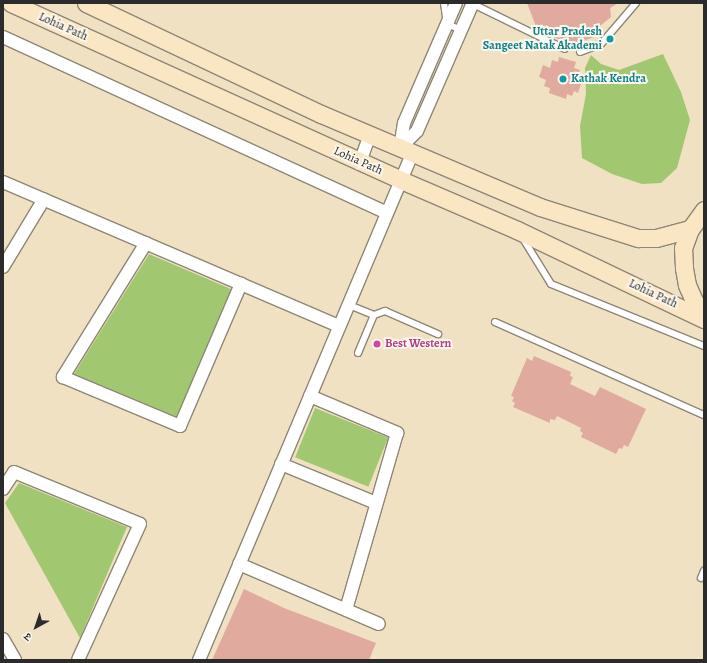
<!DOCTYPE html>
<meta charset="utf-8">
<style>
body{margin:0}
#map{position:relative;width:707px;height:663px;overflow:hidden;background:#f0e1c2;font-family:Alegreya,"Noto Serif Devanagari",serif}
div>[style]{position:absolute}
.green>*{inset:0;background:#a2c771;transform-origin:0 0}
.building>*{inset:0;background:#e1aa9f}
.roads{filter:drop-shadow(1px 0 #8e8676) drop-shadow(-1px 0 #8e8676) drop-shadow(0 1px #8e8676) drop-shadow(0 -1px #8e8676)}
.lane>*{height:6px;margin:-3px;padding:0 3px;transform-origin:3px;border-radius:3px;background:#fff}
.street>*{height:12px;margin:-6px;padding:0 6px;transform-origin:6px;border-radius:6px;background:#fff}
.secondary>*{height:17px;margin:-8.5px;padding:0 8.5px;transform-origin:8.5px;border-radius:8.5px;background:#fbe6c4}
.dots>*{width:11px;height:11px;translate:-50% -50%;box-sizing:border-box;border:2px solid #fbf7ec;border-radius:50%}
span{translate:-50% -50%;white-space:nowrap;text-align:center;line-height:1.15;-webkit-text-stroke:4px #fbf7ec;paint-order:stroke}
.street-label{font-size:12px;color:#2b2b2b}
.culture-label{font-size:12px;color:#0d838f;font-weight:700}
.right{translate:-100% -50%;text-align:right}
.left{translate:0 -50%;text-align:left}
.hotel-label{font-size:12px;color:#b23c85;font-weight:700}
.frame{position:absolute;inset:0;border:4px solid #2b2b2b;pointer-events:none}
.north{position:absolute;left:16px;top:607px;width:40px;height:40px;-webkit-text-stroke:3px #fbf7ec;paint-order:stroke;rotate:220deg;font-size:11px;font-weight:700;line-height:16px;text-align:center;color:#2b2b2b}
.north::after{content:'';display:block;margin:auto;width:14px;height:18px;background:#2b2b2b;clip-path:polygon(50% 0,100% 100%,50% 72%,0 100%)}
</style>
<div id="map">
<div class="green">
<div style="clip-path:polygon(663px 54px,681px 92px,690px 120px,677px 168px,661px 183px,642px 184px,612px 174px,582px 158px,580px 126px,586px 94px,585px 68px,591px 55px,601px 64px,619px 70px)"></div>
<div style="clip-path:polygon(149px 254px,231px 289px,177px 417px,74px 374px)"></div>
<div style="left:315px;top:408px;width:79px;height:53px;rotate:22deg"></div>
<div style="clip-path:polygon(19px 483px,127px 527px,80px 638px,5px 503px)"></div>
</div>
<div class="building">
<div style="clip-path:polygon(527px 3px,616px 3px,617px 4px,610px 8px,611px 17px,600px 26px,594px 37px,571px 45px,537px 29px)"></div>
<div style="clip-path:polygon(559px 57px,576px 62px,574px 68px,580px 70px,578px 76px,583px 78px,578px 93px,574px 91px,572px 96px,567px 94px,566px 99px,549px 93px,550px 88px,544px 86px,546px 80px,539px 77px,543px 65px,550px 68px,552px 60px,558px 62px)"></div>
<div style="clip-path:polygon(534px 356px,571px 372px,570px 376px,573px 377px,570px 384px,595px 396px,600px 387px,646px 409px,628px 447px,624px 445px,622px 449px,619px 448px,616px 454px,581px 437px,583px 433px,580px 431px,581px 428px,557px 416px,555px 420px,550px 419px,550px 423px,513px 407px,515px 403px,512px 401px,514px 397px,511px 396px,527px 358px,532px 361px)"></div>
<div style="clip-path:polygon(244px 589px,284px 608px,376px 643px,369px 660px,212px 660px)"></div>
</div>
<div class="roads">
<div class="lane">
<div style="left:444px;top:3px;width:21px;rotate:82deg"></div>
<div style="left:447px;top:24px;width:15px;rotate:23deg"></div>
<div style="left:473px;top:4px;width:102px;rotate:26.1deg"></div>
<div style="left:580px;top:52px;width:22px;rotate:-21deg"></div>
<div style="left:601px;top:44px;width:54px;rotate:-49.5deg"></div>
<div style="left:522px;top:237px;width:55px;rotate:58.3deg"></div>
<div style="left:551px;top:284px;width:165px;rotate:22.1deg"></div>
<div style="left:349px;top:305px;width:27px;rotate:22deg"></div>
<div style="left:374px;top:315px;width:12px;rotate:-20deg"></div>
<div style="left:385px;top:311px;width:58px;rotate:23.5deg"></div>
<div style="left:495px;top:322px;width:229px;rotate:24deg"></div>
<div style="left:358px;top:353px;width:41px;rotate:-67.2deg"></div>
<div style="left:701px;top:578px;width:8px;rotate:-67deg"></div>
</div>
<div class="street">
<div style="left:3px;top:37px;width:422px;rotate:24.6deg"></div>
<div style="left:400px;top:148px;width:24px;rotate:-45deg"></div>
<div style="left:417px;top:131px;width:140px;rotate:-66.4deg"></div>
<div style="left:400px;top:148px;width:25px;rotate:-81deg"></div>
<div style="left:404px;top:123px;width:131px;rotate:-66.6deg"></div>
<div style="left:360px;top:162px;width:30px;rotate:-70deg"></div>
<div style="left:3px;top:182px;width:366px;rotate:23.2deg"></div>
<div style="left:146px;top:243px;width:158px;rotate:121.8deg"></div>
<div style="left:63px;top:377px;width:127px;rotate:22.7deg"></div>
<div style="left:180px;top:426px;width:155px;rotate:-66.8deg"></div>
<div style="left:3px;top:267px;width:79px;rotate:-58.9deg"></div>
<div style="left:310px;top:396px;width:95px;rotate:23deg"></div>
<div style="left:397px;top:433px;width:184px;rotate:106.1deg"></div>
<div style="left:281px;top:464px;width:103px;rotate:22.3deg"></div>
<div style="left:3px;top:489px;width:20px;rotate:-57deg"></div>
<div style="left:14px;top:472px;width:136px;rotate:22.4deg"></div>
<div style="left:140px;top:524px;width:149px;rotate:114.5deg"></div>
<div style="left:239px;top:564px;width:152px;rotate:23.2deg"></div>
<div style="left:3px;top:639px;width:24px;rotate:60deg"></div>
<div style="left:199px;top:660px;width:551px;rotate:-67.16deg"></div>
</div>
<div class="secondary">
<div style="left:11px;top:3px;width:428px;rotate:24.4deg"></div>
<div style="left:401px;top:180px;width:126px;rotate:23.3deg"></div>
<div style="left:517px;top:230px;width:207px;rotate:25.5deg"></div>
<div style="left:86px;top:3px;width:260px;rotate:25.3deg"></div>
<div style="left:321px;top:114px;width:238px;rotate:23deg"></div>
<div style="left:540px;top:207px;width:103px;rotate:17.6deg"></div>
<div style="left:638px;top:238px;width:18px"></div>
<div style="left:656px;top:238px;width:35px;rotate:-15deg"></div>
<div style="left:704px;top:210px;width:24px;rotate:126deg"></div>
<div style="left:690px;top:229px;width:20px;rotate:110deg"></div>
<div style="left:683px;top:248px;width:20px;rotate:87deg"></div>
<div style="left:684px;top:268px;width:17px;rotate:80deg"></div>
<div style="left:687px;top:285px;width:17px;rotate:66deg"></div>
<div style="left:694px;top:301px;width:16px;rotate:52deg"></div>
</div>
</div>
<div class="dots">
<div style="left:610px;top:39px;background:#0f9aa8"></div>
<div style="left:563px;top:79px;background:#0f9aa8"></div>
<div style="left:377px;top:344px;background:#d1479c"></div>
</div>
<div class="street-label">
<span style="left:63px;top:27px;rotate:24deg">Lohia Path</span>
<span style="left:358px;top:161px;rotate:24deg">Lohia Path</span>
<span style="left:653px;top:294px;rotate:25deg">Lohia Path</span>
</div>
<div class="culture-label">
<span class="right" style="left:602px;top:39px">Uttar Pradesh<br>Sangeet Natak Akademi</span>
<span class="left" style="left:571px;top:79px">Kathak Kendra</span>
</div>
<div class="hotel-label">
<span class="left" style="left:385px;top:344px">Best Western</span>
</div>
<div class="frame"></div>
<div class="north">उ</div>
</div>
